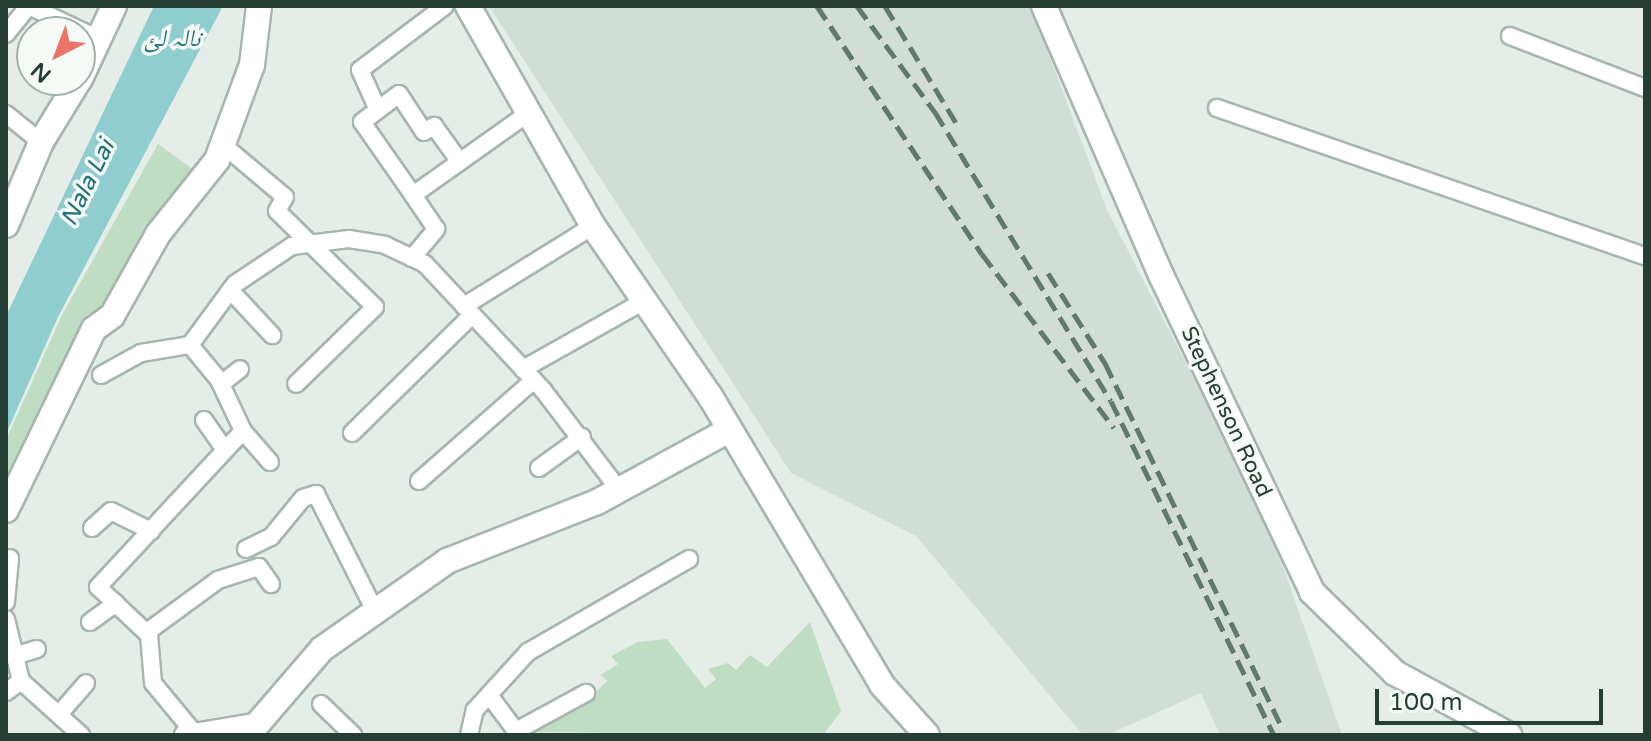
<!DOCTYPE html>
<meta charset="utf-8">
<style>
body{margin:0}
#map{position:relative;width:1651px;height:741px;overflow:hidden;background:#e5ede8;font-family:"Varela Round","Noto Naskh Arabic",sans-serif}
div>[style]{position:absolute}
.built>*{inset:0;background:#d3ddd7}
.green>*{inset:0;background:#bfddc3}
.water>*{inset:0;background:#90cdce}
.roads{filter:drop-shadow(2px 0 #a8b5ae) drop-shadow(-2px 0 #a8b5ae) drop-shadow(0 2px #a8b5ae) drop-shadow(0 -2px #a8b5ae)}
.street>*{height:16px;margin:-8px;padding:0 8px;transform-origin:8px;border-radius:8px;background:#fff}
.secondary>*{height:24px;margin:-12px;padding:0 12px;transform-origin:12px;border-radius:12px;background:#fff}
.rail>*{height:5px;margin-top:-2.5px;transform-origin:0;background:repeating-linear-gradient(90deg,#5f796f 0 16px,transparent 0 24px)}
span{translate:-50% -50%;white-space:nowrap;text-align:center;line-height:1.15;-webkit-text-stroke:7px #f5faf7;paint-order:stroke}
.street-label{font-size:22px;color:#253e34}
.water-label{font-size:24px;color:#227477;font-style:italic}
.frame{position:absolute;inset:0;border:8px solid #253e34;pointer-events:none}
.north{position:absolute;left:16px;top:16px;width:80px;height:80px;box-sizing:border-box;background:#f5faf7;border:2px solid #a2afa9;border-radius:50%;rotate:222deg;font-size:22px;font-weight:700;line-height:32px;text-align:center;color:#253e34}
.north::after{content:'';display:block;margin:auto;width:28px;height:36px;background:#ea7566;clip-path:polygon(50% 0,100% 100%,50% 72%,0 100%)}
.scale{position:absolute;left:1375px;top:689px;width:228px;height:36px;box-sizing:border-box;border:4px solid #253e34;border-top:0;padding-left:10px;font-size:24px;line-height:28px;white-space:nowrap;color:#253e34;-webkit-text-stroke:6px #f5faf7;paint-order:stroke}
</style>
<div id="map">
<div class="built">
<div style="clip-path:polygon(489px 6px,1031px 6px,1107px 210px,1266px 518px,1342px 735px,1220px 735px,1201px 693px,1107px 735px,1083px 735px,916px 536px,791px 473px)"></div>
</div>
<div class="green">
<div style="clip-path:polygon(158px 144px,198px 173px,6px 498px,6px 440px,62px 315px)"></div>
<div style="clip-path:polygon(810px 622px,841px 711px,823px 735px,526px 732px,594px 694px,607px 681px,601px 675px,618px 664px,611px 656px,638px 642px,667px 639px,705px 688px,716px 679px,708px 669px,728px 663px,736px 670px,750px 655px,767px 667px)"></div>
</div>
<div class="water">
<div style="clip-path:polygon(154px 6px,223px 6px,58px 317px,6px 434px,6px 316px)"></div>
</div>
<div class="roads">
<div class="street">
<div style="left:6px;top:34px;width:36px;rotate:-51deg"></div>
<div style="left:29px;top:6px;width:80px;rotate:25.3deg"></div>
<div style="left:1510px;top:36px;width:145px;rotate:21.1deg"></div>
<div style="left:1217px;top:108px;width:453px;rotate:19.1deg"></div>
<div style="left:378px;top:110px;width:44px;rotate:-114.2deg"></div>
<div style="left:360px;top:70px;width:106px;rotate:-37deg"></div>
<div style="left:6px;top:114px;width:45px;rotate:38.7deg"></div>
<div style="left:222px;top:144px;width:82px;rotate:40.1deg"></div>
<div style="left:285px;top:197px;width:16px;rotate:120deg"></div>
<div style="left:277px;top:211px;width:137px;rotate:44.4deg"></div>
<div style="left:375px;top:307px;width:110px;rotate:135.7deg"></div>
<div style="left:413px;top:195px;width:89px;rotate:-124.9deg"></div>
<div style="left:362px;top:122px;width:46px;rotate:-37.1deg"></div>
<div style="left:399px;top:94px;width:45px;rotate:56.7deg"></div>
<div style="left:424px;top:132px;width:12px;rotate:-31deg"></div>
<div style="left:434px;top:126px;width:44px;rotate:54.2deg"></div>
<div style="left:412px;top:258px;width:38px;rotate:-50deg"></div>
<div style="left:436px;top:229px;width:41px;rotate:-124.1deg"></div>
<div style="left:413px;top:195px;width:140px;rotate:-35.4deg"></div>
<div style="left:230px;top:290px;width:62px;rotate:47deg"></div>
<div style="left:464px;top:306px;width:152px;rotate:-31.8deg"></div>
<div style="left:190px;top:345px;width:45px;rotate:50.4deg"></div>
<div style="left:219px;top:380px;width:56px;rotate:64.8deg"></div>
<div style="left:243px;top:431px;width:213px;rotate:132.9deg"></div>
<div style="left:98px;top:587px;width:70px;rotate:43.3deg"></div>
<div style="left:149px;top:635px;width:48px;rotate:85.2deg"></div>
<div style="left:153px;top:683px;width:60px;rotate:50.4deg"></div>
<div style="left:523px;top:369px;width:139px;rotate:-29.3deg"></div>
<div style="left:101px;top:375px;width:46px;rotate:-28.8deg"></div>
<div style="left:141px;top:353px;width:50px;rotate:-9.3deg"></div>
<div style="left:190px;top:345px;width:76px;rotate:-53.6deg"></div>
<div style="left:235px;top:284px;width:69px;rotate:-33.7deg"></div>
<div style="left:292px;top:246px;width:57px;rotate:-7deg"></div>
<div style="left:349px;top:239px;width:36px;rotate:9deg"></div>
<div style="left:385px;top:245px;width:44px;rotate:25.4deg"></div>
<div style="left:425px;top:264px;width:173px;rotate:46.9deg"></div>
<div style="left:543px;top:390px;width:127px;rotate:52.7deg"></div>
<div style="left:221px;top:384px;width:24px;rotate:-38deg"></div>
<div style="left:204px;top:420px;width:35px;rotate:55deg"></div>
<div style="left:243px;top:431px;width:41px;rotate:48.9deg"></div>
<div style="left:352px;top:433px;width:168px;rotate:-44.5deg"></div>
<div style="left:539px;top:468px;width:53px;rotate:-35.8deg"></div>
<div style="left:419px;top:481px;width:153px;rotate:-41.3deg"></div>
<div style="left:92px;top:528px;width:25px;rotate:-42deg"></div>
<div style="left:111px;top:511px;width:45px;rotate:26.6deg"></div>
<div style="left:246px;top:549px;width:28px;rotate:-26deg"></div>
<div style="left:271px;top:537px;width:50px;rotate:-50.6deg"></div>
<div style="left:303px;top:498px;width:14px;rotate:-17deg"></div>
<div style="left:316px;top:494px;width:127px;rotate:63.2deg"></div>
<div style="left:6px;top:602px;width:44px;rotate:-84.8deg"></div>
<div style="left:6px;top:619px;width:64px;rotate:76.4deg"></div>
<div style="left:21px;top:681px;width:81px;rotate:42deg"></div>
<div style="left:90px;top:622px;width:32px;rotate:-36deg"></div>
<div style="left:147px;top:632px;width:88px;rotate:-36.2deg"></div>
<div style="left:218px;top:580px;width:43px;rotate:-17.6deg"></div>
<div style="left:259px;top:567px;width:21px;rotate:55deg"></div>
<div style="left:14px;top:656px;width:24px;rotate:-17deg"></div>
<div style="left:6px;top:692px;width:19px;rotate:-36deg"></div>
<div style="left:489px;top:695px;width:50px;rotate:53.1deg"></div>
<div style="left:321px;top:704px;width:45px;rotate:44.1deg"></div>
<div style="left:61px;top:712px;width:38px;rotate:-49deg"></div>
<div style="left:516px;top:731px;width:80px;rotate:-28.5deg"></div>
<div style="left:183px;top:734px;width:77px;rotate:-9.7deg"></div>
<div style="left:469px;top:735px;width:26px;rotate:-77deg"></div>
<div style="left:475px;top:710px;width:79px;rotate:-47.6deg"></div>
<div style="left:528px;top:652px;width:186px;rotate:-30deg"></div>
</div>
<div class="secondary">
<div style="left:468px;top:6px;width:253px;rotate:60.4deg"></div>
<div style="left:593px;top:226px;width:206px;rotate:55.5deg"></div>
<div style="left:710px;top:396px;width:336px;rotate:59.2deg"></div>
<div style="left:882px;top:685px;width:67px;rotate:48deg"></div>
<div style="left:1044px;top:6px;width:293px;rotate:66.5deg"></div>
<div style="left:1161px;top:275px;width:351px;rotate:64.5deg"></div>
<div style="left:1312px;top:592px;width:116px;rotate:44.3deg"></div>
<div style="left:1395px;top:673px;width:130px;rotate:28.5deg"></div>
<div style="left:80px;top:79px;width:81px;rotate:-65deg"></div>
<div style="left:6px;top:225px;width:90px;rotate:-67.1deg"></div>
<div style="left:41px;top:142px;width:73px;rotate:-58.5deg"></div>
<div style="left:6px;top:510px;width:201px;rotate:-64.1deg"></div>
<div style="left:94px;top:329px;width:22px;rotate:-36deg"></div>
<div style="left:112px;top:316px;width:94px;rotate:-60.7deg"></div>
<div style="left:158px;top:234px;width:95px;rotate:-51.4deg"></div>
<div style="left:217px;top:160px;width:101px;rotate:-69.8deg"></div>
<div style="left:252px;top:65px;width:59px;rotate:-83.2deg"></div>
<div style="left:248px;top:735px;width:113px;rotate:-49.3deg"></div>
<div style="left:322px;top:649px;width:153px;rotate:-35.1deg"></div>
<div style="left:447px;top:561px;width:161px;rotate:-21.5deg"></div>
<div style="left:597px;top:502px;width:150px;rotate:-28.6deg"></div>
</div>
</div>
<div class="rail">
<div style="left:817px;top:6px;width:298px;rotate:56.4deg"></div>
<div style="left:982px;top:254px;width:218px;rotate:52.8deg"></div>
<div style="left:857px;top:6px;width:132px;rotate:53.7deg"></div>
<div style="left:935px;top:112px;width:338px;rotate:58.7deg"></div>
<div style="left:1111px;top:401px;width:372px;rotate:64deg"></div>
<div style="left:885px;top:6px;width:137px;rotate:58.7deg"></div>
<div style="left:1048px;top:273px;width:107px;rotate:57.7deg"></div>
<div style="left:1105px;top:363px;width:406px;rotate:64.1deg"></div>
</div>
<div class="street-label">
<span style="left:1226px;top:412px;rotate:65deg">Stephenson Road</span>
</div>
<div class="water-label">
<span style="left:172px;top:39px">نالہ لئ</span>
<span style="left:88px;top:183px;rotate:-64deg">Nala Lai</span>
</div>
<div class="frame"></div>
<div class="north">N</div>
<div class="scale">100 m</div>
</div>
